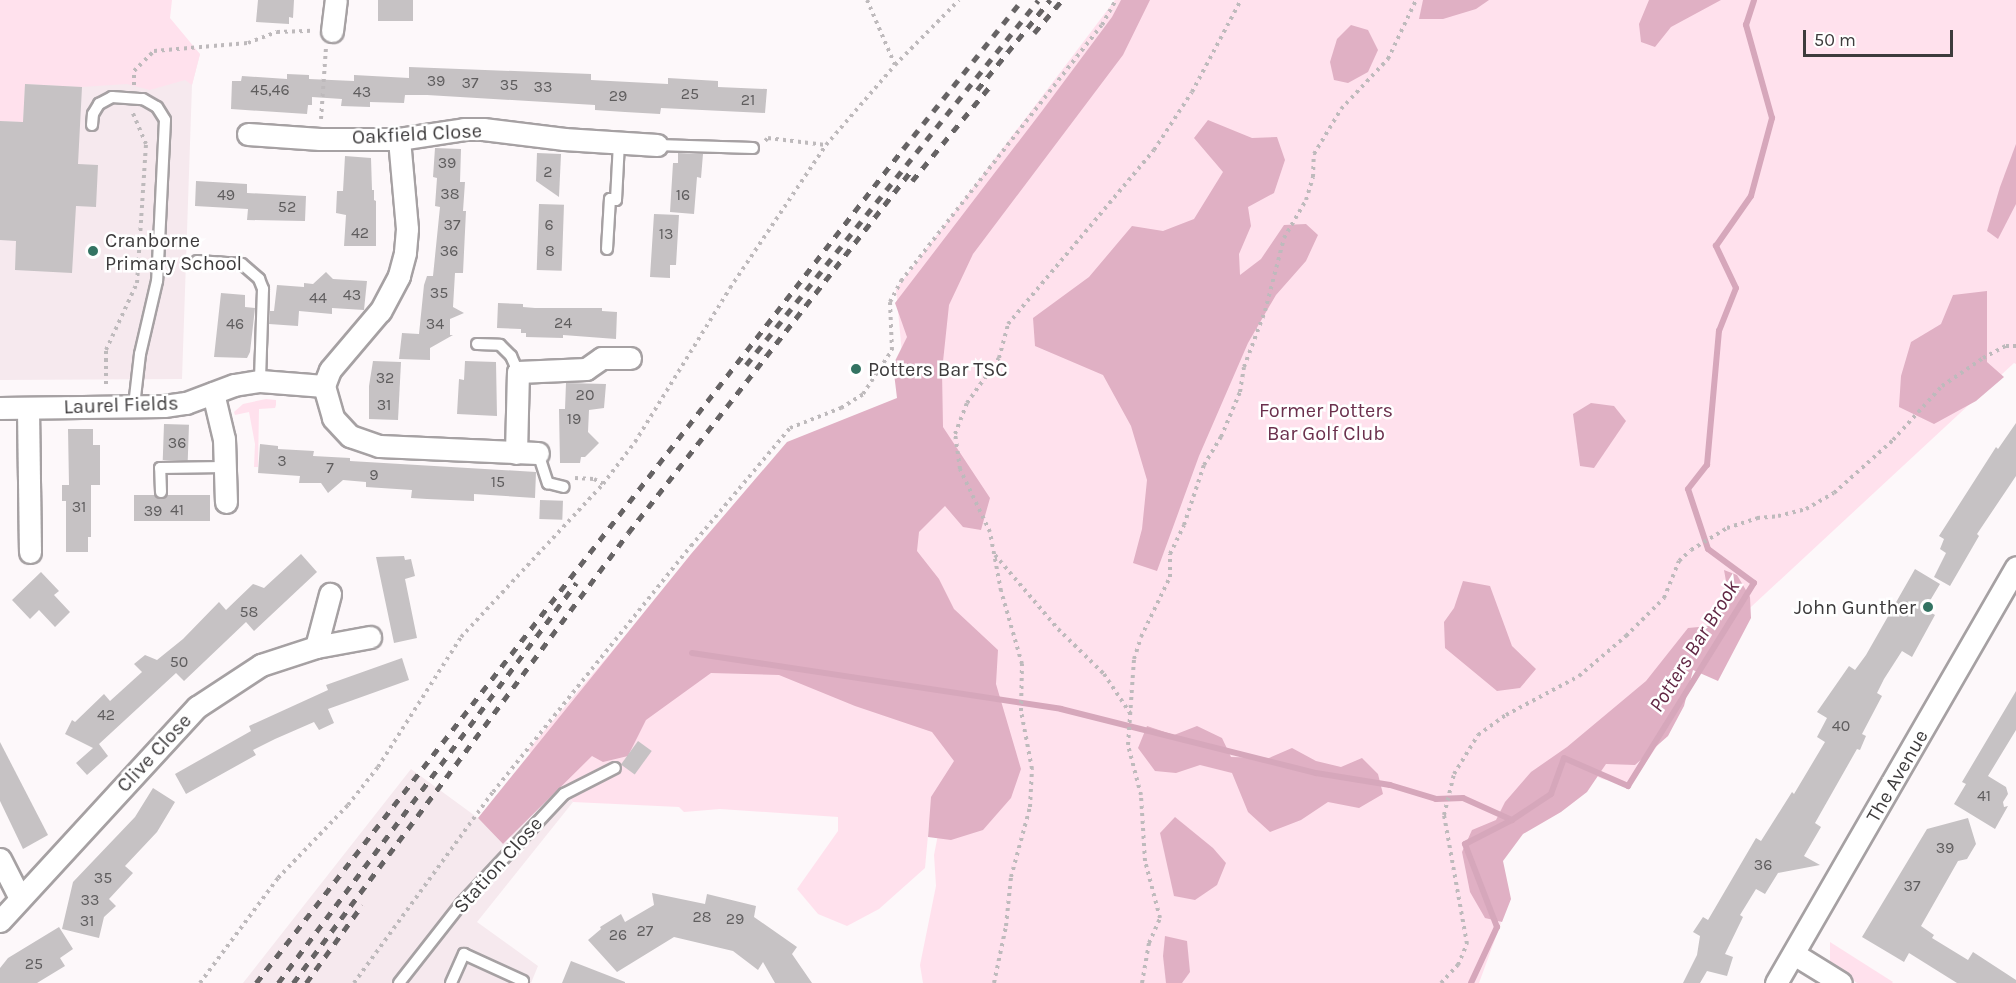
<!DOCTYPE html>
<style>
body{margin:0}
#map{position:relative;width:2016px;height:983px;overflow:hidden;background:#fdf8fa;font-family:Karla,sans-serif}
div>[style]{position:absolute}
.built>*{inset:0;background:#f6e9ee}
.green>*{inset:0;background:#ffe1ed}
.forest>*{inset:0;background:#e0b0c4}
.stream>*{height:6px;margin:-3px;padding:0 3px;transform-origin:3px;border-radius:3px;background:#d6a7bb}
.building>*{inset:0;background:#c6c2c4;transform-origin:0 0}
.path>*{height:4px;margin-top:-2px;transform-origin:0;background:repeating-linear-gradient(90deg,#bebabc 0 3px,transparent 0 7.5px)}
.roads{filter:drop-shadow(2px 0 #a6a1a3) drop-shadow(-2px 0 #a6a1a3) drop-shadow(0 2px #a6a1a3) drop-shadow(0 -2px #a6a1a3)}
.service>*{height:10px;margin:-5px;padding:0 5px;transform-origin:5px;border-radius:5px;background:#fff}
.minor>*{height:21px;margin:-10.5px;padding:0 10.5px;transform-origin:10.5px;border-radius:10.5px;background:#fff}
.rail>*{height:4.5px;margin-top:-2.25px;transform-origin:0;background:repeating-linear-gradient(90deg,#666364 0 8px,transparent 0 16px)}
.dots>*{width:16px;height:16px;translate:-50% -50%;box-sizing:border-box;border:3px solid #fff;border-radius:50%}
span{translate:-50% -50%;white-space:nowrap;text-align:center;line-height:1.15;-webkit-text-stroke:5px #fff;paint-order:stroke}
.number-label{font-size:16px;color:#5f5d5e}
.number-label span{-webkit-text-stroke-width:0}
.street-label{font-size:20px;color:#3d3b3c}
.poi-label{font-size:20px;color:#3d3b3c}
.left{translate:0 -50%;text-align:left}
.right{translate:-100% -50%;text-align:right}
.park-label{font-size:20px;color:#6b304d}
.water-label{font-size:21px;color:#612744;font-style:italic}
.scale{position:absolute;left:1803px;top:30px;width:150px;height:27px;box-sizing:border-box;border:3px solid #3d3b3c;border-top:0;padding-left:8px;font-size:18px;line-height:21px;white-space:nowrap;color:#3d3b3c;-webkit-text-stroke:4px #fff;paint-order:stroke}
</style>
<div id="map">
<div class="built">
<div style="clip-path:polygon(0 16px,200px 54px,192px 85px,182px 379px,0 380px)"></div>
<div style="clip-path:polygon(411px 769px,478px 818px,503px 844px,561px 788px,573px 802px,477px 922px,538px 966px,531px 983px,243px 983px)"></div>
</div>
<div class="green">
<div style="clip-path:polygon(0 0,172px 0,170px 18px,200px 54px,192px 85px,185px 80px,150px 90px,127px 84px,82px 87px,25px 84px,23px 122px,0 121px)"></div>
<div style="clip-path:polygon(1115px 0,2016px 0,2016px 364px,2014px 363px,1696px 658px,1669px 729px,1635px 778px,1624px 783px,1602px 779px,1573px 764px,1562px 789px,1469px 837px,1466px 842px,1467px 852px,1501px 923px,1479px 983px,923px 983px,920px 965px,936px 886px,934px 855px,940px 824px,929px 824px,925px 868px,879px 909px,847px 926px,818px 914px,797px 889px,838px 831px,838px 817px,720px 809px,684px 812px,679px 807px,573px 802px,528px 750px,790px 442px,906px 397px,896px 289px)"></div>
<div style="clip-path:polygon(266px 399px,276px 400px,276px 405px,275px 408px,259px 409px,258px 467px,254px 467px,255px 444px,249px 412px,235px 415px,234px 412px,243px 404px)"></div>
<div style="clip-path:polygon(1830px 942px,1893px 982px,1892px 983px,1857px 983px,1835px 969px,1830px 962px)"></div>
</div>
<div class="forest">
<div style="clip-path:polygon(1121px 0,1150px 0,1123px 55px,973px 254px,949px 305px,942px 371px,943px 427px,990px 498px,981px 530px,963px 527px,945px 506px,919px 532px,917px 551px,939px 579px,954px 609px,998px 650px,996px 684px,1021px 769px,1011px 798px,983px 830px,951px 840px,928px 837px,931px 797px,954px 761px,932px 732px,855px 706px,779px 675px,711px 673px,646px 720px,628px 756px,603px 762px,592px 756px,503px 844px,478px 818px,691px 554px,787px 442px,897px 398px,893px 365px,907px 337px,895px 303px,1042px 111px,1112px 17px)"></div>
<div style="clip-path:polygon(1423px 0,1489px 0,1476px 9px,1443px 19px,1419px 19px)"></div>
<div style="clip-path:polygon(1649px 0,1721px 0,1671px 27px,1655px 47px,1641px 42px,1639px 24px)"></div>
<div style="clip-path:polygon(1351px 25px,1368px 30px,1378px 50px,1368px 72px,1348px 83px,1334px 80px,1330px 62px,1337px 39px)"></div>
<div style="clip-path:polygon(1208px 120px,1252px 138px,1277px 137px,1285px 160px,1274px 193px,1248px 207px,1251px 226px,1239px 254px,1240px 275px,1261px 259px,1284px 225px,1306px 224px,1318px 235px,1306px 261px,1276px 295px,1248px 343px,1199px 456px,1157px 571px,1133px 563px,1142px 529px,1147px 480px,1131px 426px,1103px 375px,1035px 346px,1033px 318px,1089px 277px,1132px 226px,1163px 231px,1194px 219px,1223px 172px,1194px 138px)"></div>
<div style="clip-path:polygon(2016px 144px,2016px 204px,1998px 239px,1987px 231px,2000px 187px)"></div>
<div style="clip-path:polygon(1987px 291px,1987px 362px,2004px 377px,1976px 401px,1934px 424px,1899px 407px,1901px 376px,1911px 342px,1941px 324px,1953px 295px)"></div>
<div style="clip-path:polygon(1591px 403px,1614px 406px,1626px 421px,1594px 468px,1580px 466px,1573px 414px)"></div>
<div style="clip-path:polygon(1724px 570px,1737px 575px,1750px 597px,1751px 618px,1718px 681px,1693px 670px,1684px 706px,1668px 736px,1635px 765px,1606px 764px,1587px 792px,1561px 812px,1523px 834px,1503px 861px,1511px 899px,1502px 922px,1485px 918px,1470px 892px,1462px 852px,1472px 830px,1496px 820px,1505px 802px,1531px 772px,1567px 747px,1646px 681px,1688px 628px,1709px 626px,1729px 598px)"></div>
<div style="clip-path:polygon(1463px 581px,1490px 586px,1512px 646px,1536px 669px,1520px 688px,1497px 691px,1445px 648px,1444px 622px,1454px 608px)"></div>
<div style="clip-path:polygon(1147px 726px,1174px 735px,1197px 726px,1222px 738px,1231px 757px,1269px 758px,1292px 748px,1316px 761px,1341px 767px,1362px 758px,1378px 774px,1383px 794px,1359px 808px,1328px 802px,1301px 820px,1270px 832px,1248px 812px,1232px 773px,1200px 765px,1176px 773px,1155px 771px,1138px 748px)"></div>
<div style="clip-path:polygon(1175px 817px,1213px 848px,1226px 863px,1217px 885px,1195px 900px,1174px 896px,1160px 833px)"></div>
<div style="clip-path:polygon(1165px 936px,1187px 941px,1190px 972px,1182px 983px,1166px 983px,1163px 956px)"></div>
</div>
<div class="stream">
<div style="left:692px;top:653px;width:373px;rotate:8.6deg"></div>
<div style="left:1061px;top:709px;width:263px;rotate:14.1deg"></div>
<div style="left:1316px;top:773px;width:75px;rotate:9.2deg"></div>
<div style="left:1390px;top:785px;width:48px;rotate:16.9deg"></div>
<div style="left:1436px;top:799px;width:27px;rotate:-2deg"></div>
<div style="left:1463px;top:798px;width:54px;rotate:24.2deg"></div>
<div style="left:1471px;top:983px;width:62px;rotate:-65.1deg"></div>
<div style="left:1497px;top:927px;width:89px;rotate:-111.1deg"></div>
<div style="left:1465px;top:844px;width:53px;rotate:-27.1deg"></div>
<div style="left:1512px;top:820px;width:47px;rotate:-33.7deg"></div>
<div style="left:1551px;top:794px;width:38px;rotate:-70deg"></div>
<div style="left:1564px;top:758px;width:70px;rotate:23.6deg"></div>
<div style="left:1628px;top:786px;width:239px;rotate:-58.2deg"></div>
<div style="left:1754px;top:583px;width:57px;rotate:-143.5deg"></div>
<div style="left:1708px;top:549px;width:63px;rotate:-108.4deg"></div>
<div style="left:1688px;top:489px;width:31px;rotate:-52deg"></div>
<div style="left:1707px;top:465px;width:135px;rotate:-84.9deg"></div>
<div style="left:1719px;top:331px;width:46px;rotate:-68.4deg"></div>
<div style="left:1736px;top:288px;width:47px;rotate:-115.5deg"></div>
<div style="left:1716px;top:246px;width:61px;rotate:-55deg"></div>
<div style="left:1751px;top:196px;width:81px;rotate:-74.9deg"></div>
<div style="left:1772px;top:118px;width:97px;rotate:-105.6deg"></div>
<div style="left:1746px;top:25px;width:26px;rotate:-72deg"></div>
</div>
<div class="building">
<div style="clip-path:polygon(258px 0,294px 0,293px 18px,289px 17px,289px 24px,256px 22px)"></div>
<div style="left:378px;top:0;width:35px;height:21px"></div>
<div style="clip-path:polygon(409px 67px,591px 74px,591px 80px,668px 84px,668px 78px,718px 81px,718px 87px,767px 89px,765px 113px,661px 108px,660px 114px,625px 112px,595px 110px,595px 105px,427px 95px,405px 95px,404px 103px,370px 102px,370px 107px,341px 106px,342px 99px,312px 97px,312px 105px,308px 105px,307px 114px,231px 109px,232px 81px,241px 81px,242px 76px,287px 79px,287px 74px,309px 75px,309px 79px,354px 81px,354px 75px,409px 78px)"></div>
<div style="clip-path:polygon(25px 84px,82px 87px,78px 164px,98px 165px,96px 207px,76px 206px,72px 273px,15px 270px,16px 241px,0 240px,0 121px,23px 122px)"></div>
<div style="clip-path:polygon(435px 148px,461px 149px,460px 182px,465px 182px,463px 211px,466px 211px,463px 273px,455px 273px,453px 307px,464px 313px,450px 319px,450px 335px,453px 335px,430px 348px,430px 360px,399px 359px,402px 333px,419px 334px,424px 285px,427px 276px,433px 276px,440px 207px,435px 206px,437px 178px,433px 177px)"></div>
<div style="clip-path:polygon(537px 153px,561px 154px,559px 197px,536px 181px)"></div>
<div style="clip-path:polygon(678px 153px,703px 154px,701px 178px,697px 177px,694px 214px,670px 212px,673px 163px,678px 163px)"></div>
<div style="clip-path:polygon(345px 156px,371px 158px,372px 190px,374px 190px,374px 200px,376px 201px,376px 246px,344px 246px,346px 215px,336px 213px,337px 191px,343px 191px)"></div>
<div style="clip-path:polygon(196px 181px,247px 184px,247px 193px,306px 196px,305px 221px,247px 220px,248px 209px,195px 206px)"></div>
<div style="left:539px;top:204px;width:25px;height:66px;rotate:2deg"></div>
<div style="clip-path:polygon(654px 214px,679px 215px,676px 265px,670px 265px,670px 278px,650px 277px)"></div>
<div style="clip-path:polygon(326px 272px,333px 279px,367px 281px,364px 310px,332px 308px,332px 314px,299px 311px,298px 326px,269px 324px,270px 311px,274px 311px,277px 285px,304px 287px,304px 283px,313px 284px)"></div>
<div style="clip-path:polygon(221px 293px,245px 295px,245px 307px,255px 308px,250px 352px,247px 358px,214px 357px)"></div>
<div style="clip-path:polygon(498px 303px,523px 304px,523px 307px,535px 308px,602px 308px,602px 311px,617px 312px,616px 339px,563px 335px,563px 338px,526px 337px,526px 333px,521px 333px,521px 329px,497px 328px)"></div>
<div style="clip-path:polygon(373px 361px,401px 362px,398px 420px,369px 419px,369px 386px)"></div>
<div style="clip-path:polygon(465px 361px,496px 362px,497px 416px,457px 414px,459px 379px,464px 380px)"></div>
<div style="clip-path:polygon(566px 383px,606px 384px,604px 408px,589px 410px,588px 432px,599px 443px,585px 457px,581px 457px,580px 463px,560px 463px,559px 409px,565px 409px)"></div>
<div style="clip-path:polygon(2016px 423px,2016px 476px,1977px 534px,1979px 536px,1950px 586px,1934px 577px,1946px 553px,1940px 549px,1944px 539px,1939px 536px,1996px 447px,1998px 449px)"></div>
<div style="left:164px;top:424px;width:25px;height:36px;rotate:2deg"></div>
<div style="clip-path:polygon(68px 429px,93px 429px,93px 445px,100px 445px,100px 485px,91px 485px,91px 537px,88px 537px,88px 552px,66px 552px,66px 501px,62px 501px,62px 485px,69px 485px)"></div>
<div style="clip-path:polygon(260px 444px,278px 446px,278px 449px,314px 451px,313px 456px,350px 458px,350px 461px,536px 472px,535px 498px,474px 494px,474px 501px,427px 499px,411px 498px,412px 490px,366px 487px,366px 482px,343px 480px,328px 493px,321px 483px,299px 483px,300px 476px,258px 473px)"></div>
<div style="left:210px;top:495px;width:26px;height:76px;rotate:90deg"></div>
<div style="left:540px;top:500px;width:23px;height:19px;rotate:2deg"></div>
<div style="clip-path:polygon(301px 554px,317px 572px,254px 631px,246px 622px,184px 681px,176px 673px,99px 744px,108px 756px,87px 775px,76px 763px,93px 748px,65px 734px,72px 720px,75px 722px,104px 694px,110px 701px,142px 672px,134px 664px,145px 655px,157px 660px,183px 639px,219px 602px,226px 610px,253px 584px,264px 588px)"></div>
<div style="clip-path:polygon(404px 556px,405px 560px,411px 559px,415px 576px,405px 579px,417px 638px,394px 643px,376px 557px)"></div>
<div style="clip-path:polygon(1915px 569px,1940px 584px,1925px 609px,1935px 615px,1912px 657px,1902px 651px,1884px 679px,1877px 693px,1882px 696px,1862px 734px,1866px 736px,1860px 750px,1857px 749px,1815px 823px,1821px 827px,1804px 856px,1820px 865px,1778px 873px,1765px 894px,1756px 889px,1740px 915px,1743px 917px,1725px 954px,1733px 957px,1727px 976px,1707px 971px,1700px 983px,1683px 983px,1697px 955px,1700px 936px,1693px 932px,1703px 917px,1708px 920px,1756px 838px,1761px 841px,1792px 792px,1794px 794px,1825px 742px,1817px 737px,1827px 718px,1817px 712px,1849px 666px,1855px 670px,1866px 655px)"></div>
<div style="clip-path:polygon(41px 572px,59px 591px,54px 595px,70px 612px,55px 627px,39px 610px,30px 619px,12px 600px)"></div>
<div style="clip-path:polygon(402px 658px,409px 680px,328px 709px,334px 723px,319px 730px,314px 722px,275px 739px,253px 750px,256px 755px,186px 794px,175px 774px,251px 731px,249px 726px,328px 690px,326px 685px)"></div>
<div style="clip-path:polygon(2016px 691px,2016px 730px,1988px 776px,2006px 787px,2008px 794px,2003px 802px,2004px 807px,2008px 806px,1995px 829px,1954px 804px,1966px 784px,1962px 782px)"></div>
<div style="left:638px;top:741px;width:17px;height:29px;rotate:36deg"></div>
<div style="clip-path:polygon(0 742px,48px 835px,23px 849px,0 801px)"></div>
<div style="clip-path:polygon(153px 788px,175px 802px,157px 832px,125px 866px,133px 873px,109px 899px,116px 906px,104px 917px,99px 938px,62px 929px,73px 882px,135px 817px)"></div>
<div style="clip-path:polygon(1968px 818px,1976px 844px,1967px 859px,1958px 861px,1921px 926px,1934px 935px,1932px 938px,1968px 960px,1973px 952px,2016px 980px,2016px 983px,1957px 983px,1909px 953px,1904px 962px,1862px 937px,1927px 829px)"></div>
<div style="clip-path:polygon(652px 893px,705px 904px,707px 894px,756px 906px,754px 917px,797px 947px,792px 954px,812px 983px,775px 983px,763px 962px,758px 970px,733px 951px,674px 937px,617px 972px,588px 940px,601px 929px,600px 927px,621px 914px,625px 922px,654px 905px)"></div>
<div style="clip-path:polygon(59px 927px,73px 949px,60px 958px,65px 966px,37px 983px,0 983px,0 968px,8px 958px)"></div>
<div style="clip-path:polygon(571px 961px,625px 982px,625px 983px,562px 983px)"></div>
</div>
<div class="path">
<div style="left:867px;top:0;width:71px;rotate:66.7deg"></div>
<div style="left:134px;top:85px;width:14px;rotate:-90deg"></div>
<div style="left:134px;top:71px;width:28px;rotate:-45deg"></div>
<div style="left:154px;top:51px;width:94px;rotate:-4.9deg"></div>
<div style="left:248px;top:43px;width:31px;rotate:-21deg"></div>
<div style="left:277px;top:32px;width:35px;rotate:-2deg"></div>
<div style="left:321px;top:119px;width:71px;rotate:-86deg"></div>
<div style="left:765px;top:141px;width:4px;rotate:-45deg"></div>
<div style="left:768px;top:138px;width:58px;rotate:6.9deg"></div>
<div style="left:106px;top:384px;width:34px;rotate:-90deg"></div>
<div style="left:106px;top:350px;width:74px;rotate:-65.2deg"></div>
<div style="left:137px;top:283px;width:139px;rotate:-86.3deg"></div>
<div style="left:146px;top:144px;width:34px;rotate:-113deg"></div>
<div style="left:575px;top:478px;width:19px;rotate:3deg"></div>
<div style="left:594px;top:479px;width:10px;rotate:29deg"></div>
<div style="left:995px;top:555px;width:97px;rotate:49.6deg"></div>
<div style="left:1058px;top:629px;width:64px;rotate:44.4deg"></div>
<div style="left:1104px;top:674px;width:47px;rotate:56.3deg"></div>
<div style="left:200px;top:983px;width:131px;rotate:-53.4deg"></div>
<div style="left:278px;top:878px;width:101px;rotate:-46.2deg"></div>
<div style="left:348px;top:805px;width:48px;rotate:-51.7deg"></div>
<div style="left:378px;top:767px;width:154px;rotate:-57.4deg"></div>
<div style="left:461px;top:637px;width:209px;rotate:-47.1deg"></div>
<div style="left:603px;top:484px;width:53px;rotate:-52.7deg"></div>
<div style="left:635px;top:442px;width:181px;rotate:-58.3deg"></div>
<div style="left:730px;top:288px;width:172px;rotate:-56.1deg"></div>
<div style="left:826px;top:145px;width:106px;rotate:-49.2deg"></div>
<div style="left:895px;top:65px;width:91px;rotate:-45.4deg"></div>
<div style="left:354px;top:983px;width:236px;rotate:-54deg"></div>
<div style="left:493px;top:792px;width:316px;rotate:-51.2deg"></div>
<div style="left:691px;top:546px;width:154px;rotate:-50deg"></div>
<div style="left:790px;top:428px;width:55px;rotate:-21.4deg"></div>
<div style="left:841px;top:408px;width:26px;rotate:-32deg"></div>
<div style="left:863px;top:394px;width:53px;rotate:-56.6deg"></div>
<div style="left:892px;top:350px;width:48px;rotate:-92.4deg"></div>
<div style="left:890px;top:302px;width:24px;rotate:-62deg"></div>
<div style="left:901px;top:281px;width:325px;rotate:-51.9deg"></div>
<div style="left:1102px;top:25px;width:29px;rotate:-61deg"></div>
<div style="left:994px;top:983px;width:58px;rotate:-78.1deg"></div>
<div style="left:1006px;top:926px;width:49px;rotate:-84.2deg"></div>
<div style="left:1011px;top:877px;width:73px;rotate:-74.8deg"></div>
<div style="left:1030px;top:807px;width:38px;rotate:-87deg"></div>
<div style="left:1032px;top:769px;width:59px;rotate:-100.7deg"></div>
<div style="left:1021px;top:711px;width:47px;rotate:-88.8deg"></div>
<div style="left:1022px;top:664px;width:76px;rotate:-106deg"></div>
<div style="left:1001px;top:591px;width:60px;rotate:-100.6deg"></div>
<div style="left:990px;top:532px;width:70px;rotate:-115.5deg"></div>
<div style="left:960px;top:469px;width:35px;rotate:-98deg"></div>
<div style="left:955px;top:434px;width:33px;rotate:-69deg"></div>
<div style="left:967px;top:403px;width:55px;rotate:-54.6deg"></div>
<div style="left:999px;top:358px;width:35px;rotate:-75deg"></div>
<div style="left:1008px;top:324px;width:227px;rotate:-50deg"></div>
<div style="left:1154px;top:150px;width:69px;rotate:-56.8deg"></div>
<div style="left:1192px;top:92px;width:104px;rotate:-62deg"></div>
<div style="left:1142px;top:983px;width:41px;rotate:-80.1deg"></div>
<div style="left:1149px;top:943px;width:27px;rotate:-66deg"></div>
<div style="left:1160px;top:918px;width:59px;rotate:-104.7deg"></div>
<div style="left:1145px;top:861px;width:66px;rotate:-93.5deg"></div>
<div style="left:1141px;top:795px;width:52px;rotate:-104.6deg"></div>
<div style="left:1128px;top:745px;width:86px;rotate:-86deg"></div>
<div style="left:1134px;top:659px;width:23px;rotate:-72deg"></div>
<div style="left:1141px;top:637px;width:67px;rotate:-64.2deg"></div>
<div style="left:1170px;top:577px;width:23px;rotate:-90deg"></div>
<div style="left:1170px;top:554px;width:32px;rotate:-64deg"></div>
<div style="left:1184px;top:525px;width:63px;rotate:-71.6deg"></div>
<div style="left:1204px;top:465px;width:33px;rotate:-59deg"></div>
<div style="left:1221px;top:437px;width:49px;rotate:-67.1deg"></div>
<div style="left:1240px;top:392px;width:25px;rotate:-81deg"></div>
<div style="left:1244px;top:367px;width:60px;rotate:-69.4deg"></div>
<div style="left:1265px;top:311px;width:75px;rotate:-75.4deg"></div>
<div style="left:1284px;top:238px;width:44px;rotate:-59.9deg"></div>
<div style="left:1306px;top:200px;width:24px;rotate:-73deg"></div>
<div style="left:1313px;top:177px;width:23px;rotate:-88deg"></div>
<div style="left:1314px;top:154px;width:52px;rotate:-59deg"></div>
<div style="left:1341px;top:109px;width:69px;rotate:-46.8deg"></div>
<div style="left:1388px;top:59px;width:65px;rotate:-64.6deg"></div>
<div style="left:1441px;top:983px;width:25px;rotate:-47deg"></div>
<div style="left:1458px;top:965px;width:23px;rotate:-67deg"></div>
<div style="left:1467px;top:944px;width:131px;rotate:-100.1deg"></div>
<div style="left:1444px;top:815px;width:42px;rotate:-76.3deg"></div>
<div style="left:1454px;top:774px;width:46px;rotate:-58.4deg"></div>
<div style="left:1478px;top:735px;width:34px;rotate:-36deg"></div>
<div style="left:1506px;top:715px;width:83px;rotate:-28.1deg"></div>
<div style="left:1579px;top:676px;width:62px;rotate:-40.4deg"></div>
<div style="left:1626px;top:636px;width:54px;rotate:-45deg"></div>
<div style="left:1664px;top:598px;width:40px;rotate:-68deg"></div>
<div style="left:1679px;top:561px;width:16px;rotate:-43deg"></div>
<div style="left:1691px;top:550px;width:42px;rotate:-31.4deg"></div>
<div style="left:1727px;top:528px;width:32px;rotate:-18deg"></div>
<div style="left:1757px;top:518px;width:21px;rotate:-5deg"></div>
<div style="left:1778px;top:516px;width:29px;rotate:-14deg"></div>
<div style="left:1806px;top:509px;width:32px;rotate:-30deg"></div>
<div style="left:1834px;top:493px;width:79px;rotate:-41.9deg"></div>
<div style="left:1893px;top:440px;width:73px;rotate:-47.8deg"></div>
<div style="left:1942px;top:386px;width:50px;rotate:-34.3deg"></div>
<div style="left:1983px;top:358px;width:26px;rotate:-28deg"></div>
<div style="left:2006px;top:346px;width:10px"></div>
</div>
<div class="roads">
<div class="service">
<div style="left:92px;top:125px;width:11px;rotate:-85deg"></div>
<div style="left:93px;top:114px;width:12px;rotate:-59deg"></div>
<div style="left:99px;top:104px;width:15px;rotate:-28deg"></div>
<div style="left:112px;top:97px;width:31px;rotate:4deg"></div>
<div style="left:143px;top:99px;width:16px;rotate:30deg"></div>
<div style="left:157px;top:107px;width:15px;rotate:58deg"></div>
<div style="left:165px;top:120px;width:161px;rotate:92.8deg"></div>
<div style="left:157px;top:281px;width:75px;rotate:103.1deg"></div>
<div style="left:140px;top:354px;width:52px;rotate:96.6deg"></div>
<div style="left:657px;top:145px;width:96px;rotate:1.8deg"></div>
<div style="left:607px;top:249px;width:50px;rotate:-86.6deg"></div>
<div style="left:610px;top:199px;width:6px;rotate:9deg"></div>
<div style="left:616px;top:200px;width:57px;rotate:-87deg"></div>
<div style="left:197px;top:261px;width:45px;rotate:3.8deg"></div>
<div style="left:242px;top:264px;width:23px;rotate:41deg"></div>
<div style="left:259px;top:279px;width:11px;rotate:68deg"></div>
<div style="left:263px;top:289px;width:92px;rotate:91.9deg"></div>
<div style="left:477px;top:344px;width:23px;rotate:2deg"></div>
<div style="left:500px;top:345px;width:16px;rotate:45deg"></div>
<div style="left:511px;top:356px;width:17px;rotate:66deg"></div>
<div style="left:538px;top:453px;width:32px;rotate:72deg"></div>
<div style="left:548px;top:483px;width:16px;rotate:14deg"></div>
<div style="left:161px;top:492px;width:24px;rotate:-92deg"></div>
<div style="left:160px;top:468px;width:64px;rotate:-0.9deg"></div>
<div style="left:399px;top:983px;width:100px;rotate:-51.9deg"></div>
<div style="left:461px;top:904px;width:151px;rotate:-46.9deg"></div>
<div style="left:564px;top:794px;width:57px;rotate:-27deg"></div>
<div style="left:451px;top:983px;width:32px;rotate:-66deg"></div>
<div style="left:464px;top:954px;width:65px;rotate:24.6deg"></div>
</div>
<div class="minor">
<div style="left:332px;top:31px;width:31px;rotate:-83deg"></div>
<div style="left:248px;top:134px;width:72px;rotate:4deg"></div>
<div style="left:320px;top:139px;width:79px"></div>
<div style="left:399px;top:139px;width:66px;rotate:-8.7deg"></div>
<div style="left:464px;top:129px;width:19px"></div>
<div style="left:483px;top:129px;width:82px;rotate:7deg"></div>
<div style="left:564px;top:139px;width:93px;rotate:3.7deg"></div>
<div style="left:399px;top:139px;width:90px;rotate:84.9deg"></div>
<div style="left:407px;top:229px;width:24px;rotate:95deg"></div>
<div style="left:405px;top:253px;width:24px;rotate:105deg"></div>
<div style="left:399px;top:276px;width:40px;rotate:118deg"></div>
<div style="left:380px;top:311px;width:77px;rotate:130.3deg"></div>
<div style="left:330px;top:370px;width:17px;rotate:111deg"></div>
<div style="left:324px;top:386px;width:33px;rotate:74deg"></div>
<div style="left:333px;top:418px;width:25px;rotate:47deg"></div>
<div style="left:350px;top:436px;width:31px;rotate:19deg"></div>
<div style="left:379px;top:446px;width:159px;rotate:2.5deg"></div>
<div style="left:213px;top:393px;width:47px;rotate:76.6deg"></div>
<div style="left:224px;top:439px;width:63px;rotate:88.2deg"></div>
<div style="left:0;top:408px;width:164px;rotate:-0.7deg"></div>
<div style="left:164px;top:406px;width:22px;rotate:-8deg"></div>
<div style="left:186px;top:403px;width:51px;rotate:-20.6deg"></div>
<div style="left:234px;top:385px;width:26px;rotate:-9deg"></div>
<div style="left:260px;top:381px;width:64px;rotate:4.5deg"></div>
<div style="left:28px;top:409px;width:143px;rotate:89.2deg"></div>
<div style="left:516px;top:453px;width:81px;rotate:-88.6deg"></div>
<div style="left:518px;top:372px;width:68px;rotate:-2.5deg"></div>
<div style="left:586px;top:369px;width:19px;rotate:-35deg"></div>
<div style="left:602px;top:358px;width:28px"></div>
<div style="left:316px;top:647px;width:55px;rotate:-10.5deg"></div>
<div style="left:0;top:859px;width:44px;rotate:62.9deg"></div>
<div style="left:0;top:921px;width:291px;rotate:-47.4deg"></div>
<div style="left:197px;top:707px;width:77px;rotate:-33.3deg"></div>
<div style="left:261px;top:665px;width:58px;rotate:-18.1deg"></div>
<div style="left:316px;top:647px;width:55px;rotate:-75.2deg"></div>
<div style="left:1794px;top:954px;width:55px;rotate:31.7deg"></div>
<div style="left:1776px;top:983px;width:480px;rotate:-60deg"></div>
</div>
</div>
<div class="rail">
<div style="left:1034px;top:33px;width:43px;rotate:-49.7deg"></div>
<div style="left:977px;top:90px;width:116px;rotate:-51deg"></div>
<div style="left:912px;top:181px;width:123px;rotate:-50.6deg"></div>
<div style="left:746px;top:365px;width:467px;rotate:-51.3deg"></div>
<div style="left:256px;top:983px;width:1056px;rotate:-52.2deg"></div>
<div style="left:903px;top:149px;width:191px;rotate:-51.4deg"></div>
<div style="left:278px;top:983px;width:499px;rotate:-53.3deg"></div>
<div style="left:293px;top:983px;width:561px;rotate:-53.33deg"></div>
<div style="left:628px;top:533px;width:462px;rotate:-52deg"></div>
<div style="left:306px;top:983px;width:96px;rotate:-54.3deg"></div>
</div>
<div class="dots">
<div style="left:93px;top:251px;background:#337362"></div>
<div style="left:856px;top:369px;background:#337362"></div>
<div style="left:1928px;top:607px;background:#337362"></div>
</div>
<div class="number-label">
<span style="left:436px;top:81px">39</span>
<span style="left:470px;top:83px">37</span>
<span style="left:509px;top:85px">35</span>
<span style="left:543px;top:87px">33</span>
<span style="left:270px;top:90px">45,46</span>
<span style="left:362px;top:92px">43</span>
<span style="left:690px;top:94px">25</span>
<span style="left:618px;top:96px">29</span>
<span style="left:748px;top:100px">21</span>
<span style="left:447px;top:163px">39</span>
<span style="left:548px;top:172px">2</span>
<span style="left:450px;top:194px">38</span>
<span style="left:226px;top:195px">49</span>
<span style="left:683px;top:195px">16</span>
<span style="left:287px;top:207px">52</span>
<span style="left:452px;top:225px">37</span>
<span style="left:549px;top:225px">6</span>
<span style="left:360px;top:233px">42</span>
<span style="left:666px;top:234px">13</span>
<span style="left:449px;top:251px">36</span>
<span style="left:550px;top:251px">8</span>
<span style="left:439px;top:293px">35</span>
<span style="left:352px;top:295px">43</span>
<span style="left:318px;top:298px">44</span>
<span style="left:563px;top:323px">24</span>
<span style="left:235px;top:324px">46</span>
<span style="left:435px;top:324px">34</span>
<span style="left:385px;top:378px">32</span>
<span style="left:585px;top:395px">20</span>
<span style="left:384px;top:405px">31</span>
<span style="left:574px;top:419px">19</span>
<span style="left:177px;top:443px">36</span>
<span style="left:282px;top:461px">3</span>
<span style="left:330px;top:468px">7</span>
<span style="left:374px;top:475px">9</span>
<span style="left:498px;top:482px">15</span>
<span style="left:79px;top:507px">31</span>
<span style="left:177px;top:510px">41</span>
<span style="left:153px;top:511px">39</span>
<span style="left:249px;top:612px">58</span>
<span style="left:179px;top:662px">50</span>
<span style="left:106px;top:715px">42</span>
<span style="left:1841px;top:726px">40</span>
<span style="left:1984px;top:796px">41</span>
<span style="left:1945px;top:848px">39</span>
<span style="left:1763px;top:865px">36</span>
<span style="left:103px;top:878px">35</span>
<span style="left:1912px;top:886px">37</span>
<span style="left:90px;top:900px">33</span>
<span style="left:702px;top:917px">28</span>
<span style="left:735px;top:919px">29</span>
<span style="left:87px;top:921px">31</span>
<span style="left:645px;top:931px">27</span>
<span style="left:618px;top:935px">26</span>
<span style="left:34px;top:964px">25</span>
</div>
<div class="street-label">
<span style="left:417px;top:134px;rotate:-3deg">Oakfield Close</span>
<span style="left:121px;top:405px;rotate:-2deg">Laurel Fields</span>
<span style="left:154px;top:753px;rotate:-47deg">Clive Close</span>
<span style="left:1897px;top:776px;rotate:-60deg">The Avenue</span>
<span style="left:498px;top:865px;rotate:-48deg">Station Close</span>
</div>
<div class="poi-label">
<span class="left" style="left:105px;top:252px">Cranborne<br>Primary School</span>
<span class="left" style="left:868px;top:369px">Potters Bar TSC</span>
<span class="right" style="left:1916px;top:607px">John Gunther</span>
</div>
<div class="park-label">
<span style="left:1326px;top:422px">Former Potters<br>Bar Golf Club</span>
</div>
<div class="water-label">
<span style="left:1694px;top:646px;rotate:-58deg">Potters Bar Brook</span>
</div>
<div class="scale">50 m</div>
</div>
